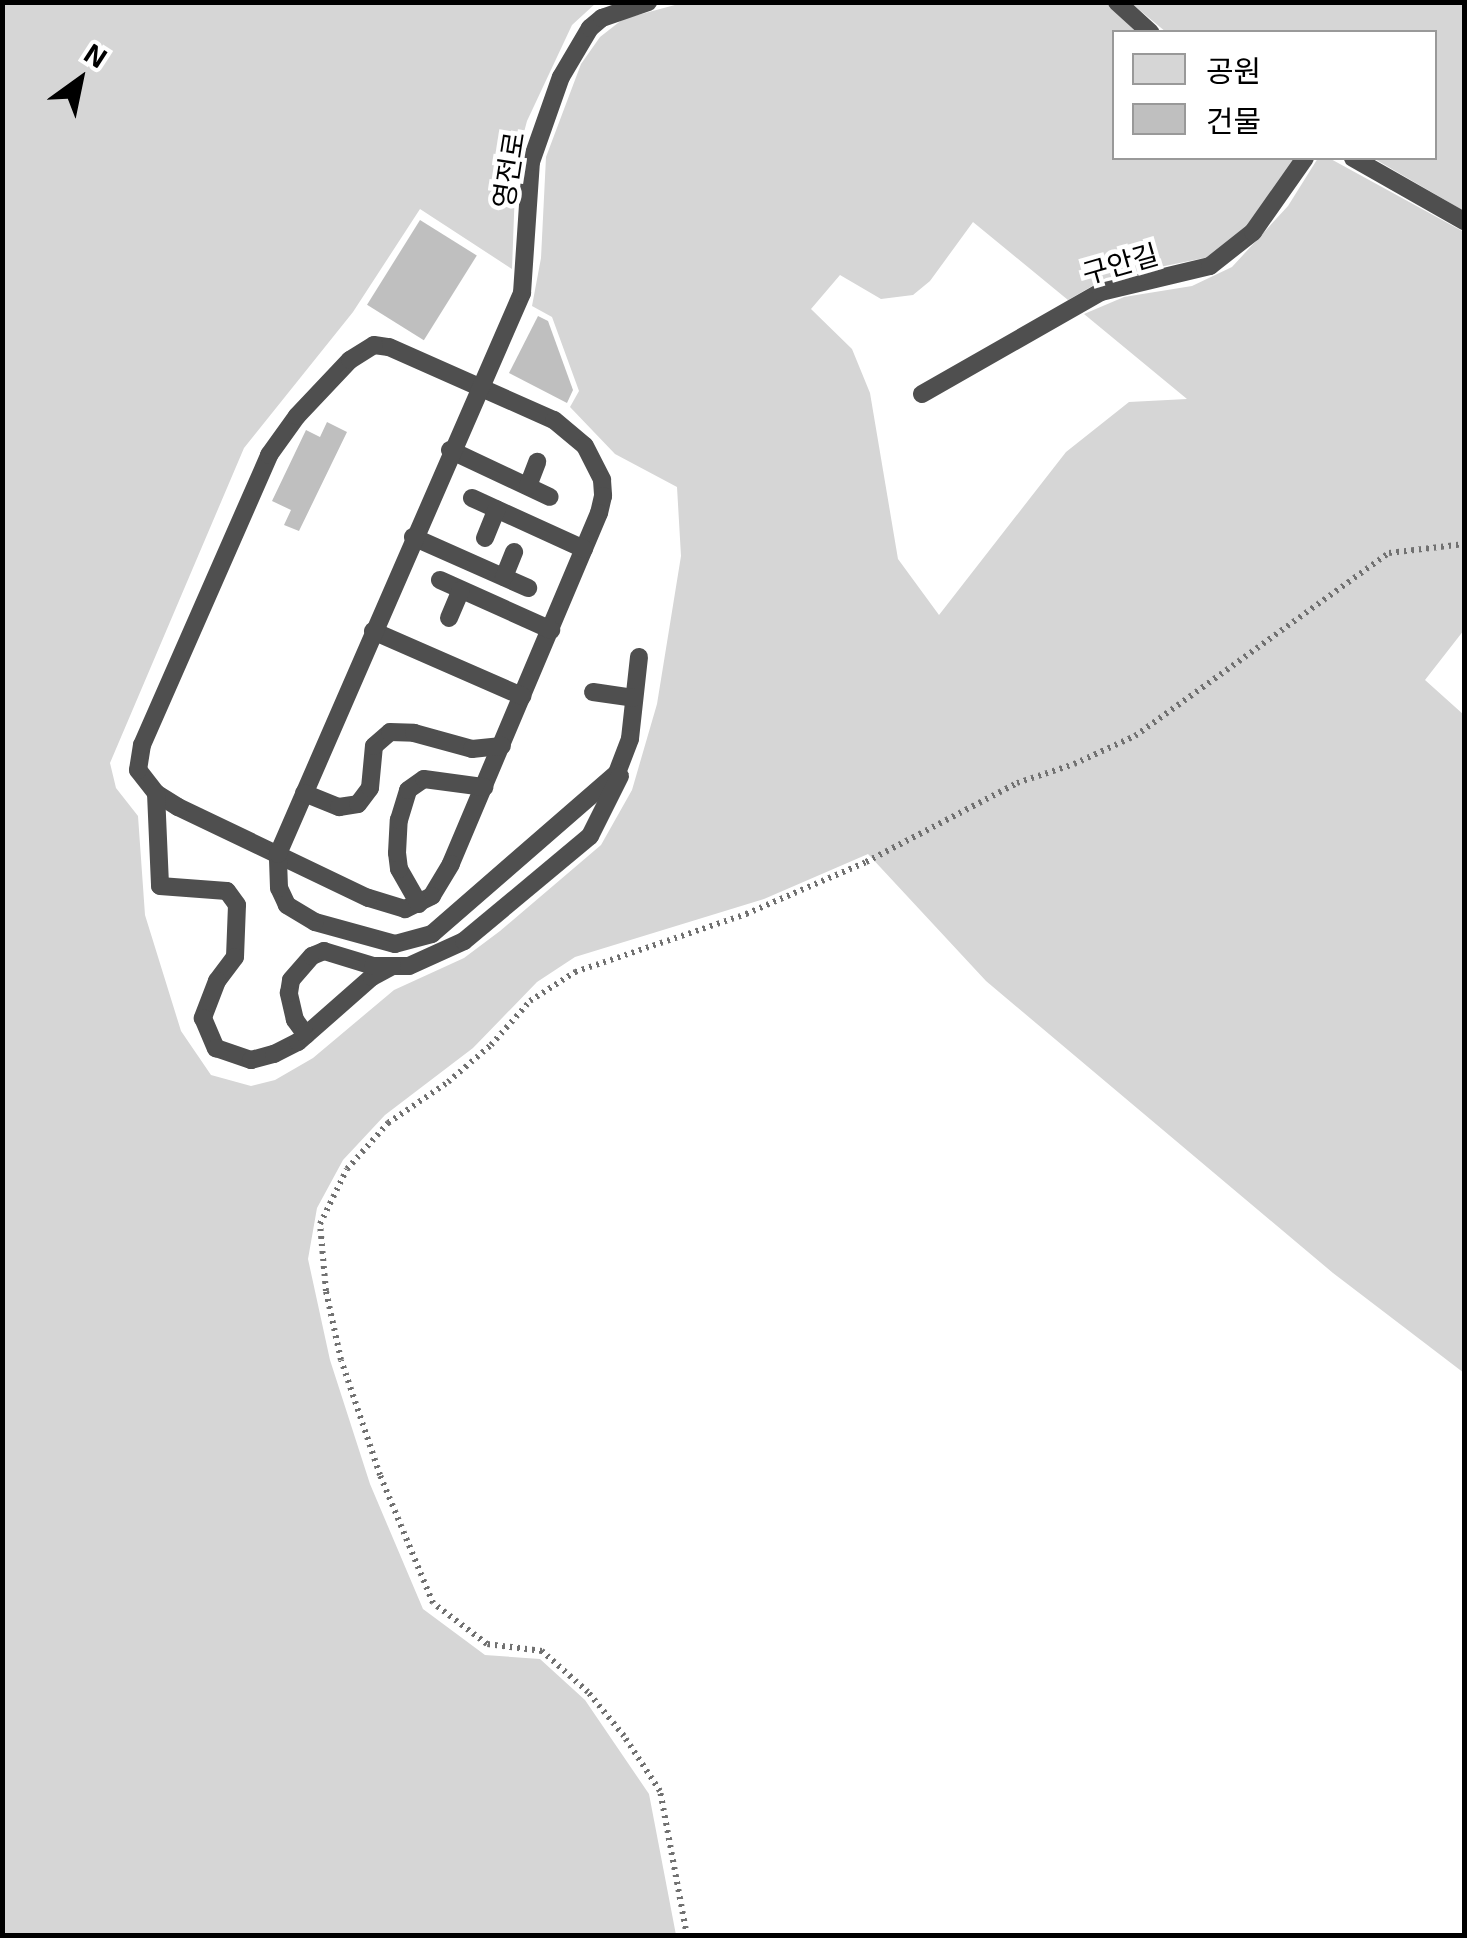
<!DOCTYPE html>
<meta charset="utf-8">
<style>
body{margin:0}
#map{position:relative;width:1467px;height:1938px;overflow:hidden;background:#fff;font-family:"Exo 2","Noto Sans KR",sans-serif}
div>[style]{position:absolute}
.green>*{inset:0;background:#d6d6d6}
.building>*{inset:0;background:#bfbfbf;transform-origin:0 0}
.path>*{height:6px;margin-top:-3px;transform-origin:0;background:repeating-linear-gradient(90deg,#717171 0 2.5px,transparent 0 7.5px)}
.lane>*{height:18px;margin:-9px;padding:0 9px;transform-origin:9px;border-radius:9px;background:#4f4f4f}
span{translate:-50% -50%;white-space:nowrap;text-align:center;line-height:1.15;-webkit-text-stroke:9px #fff;paint-order:stroke}
.street-label{font-size:28px;color:#000}
.frame{position:absolute;inset:0;border:5px solid #000;pointer-events:none}
.legend{position:absolute;left:1112px;top:30px;width:325px;height:130px;box-sizing:border-box;background:#fff;border:2px solid #999;margin:0;padding:12px 18px;list-style:none;font-size:30px;color:#000}
.legend li{display:flex;align-items:center;gap:20px;height:50px}
.legend b{width:50px;border:2px solid #999}
.north{position:absolute;left:30px;top:30px;width:100px;height:100px;-webkit-text-stroke:8px #fff;paint-order:stroke;rotate:33deg;font-size:28px;font-weight:700;line-height:40px;text-align:center;color:#000}
.north::after{content:'';display:block;margin:auto;width:35px;height:45px;background:#000;clip-path:polygon(50% 0,100% 100%,50% 72%,0 100%)}
</style>
<div id="map">
<div class="green">
<div style="clip-path:polygon(686px 2px,1107px 3px,1141px 32px,1114px 32px,1114px 158px,1298px 158px,1244px 231px,1209px 257px,1106px 278px,1068px 300px,973px 222px,930px 281px,913px 295px,881px 299px,840px 275px,811px 309px,852px 349px,870px 393px,898px 559px,939px 615px,1066px 452px,1129px 402px,1187px 399px,1084px 314px,1124px 297px,1192px 286px,1232px 267px,1288px 206px,1318px 158px,1329px 158px,1464px 232px,1464px 630px,1425px 680px,1464px 715px,1464px 1373px,1333px 1273px,986px 981px,868px 854px,764px 899px,575px 957px,537px 982px,473px 1048px,385px 1115px,343px 1160px,317px 1208px,308px 1259px,330px 1360px,370px 1484px,423px 1609px,485px 1655px,540px 1659px,585px 1700px,649px 1794px,676px 1935px,3px 1936px,3px 3px,596px 3px,572px 25px,527px 121px,516px 162px,512px 269px,420px 209px,353px 312px,244px 448px,110px 763px,116px 788px,138px 816px,145px 915px,181px 1031px,211px 1075px,251px 1086px,275px 1080px,313px 1058px,394px 990px,464px 958px,500px 931px,601px 845px,632px 790px,657px 704px,681px 556px,677px 487px,615px 454px,570px 407px,579px 391px,552px 317px,532px 306px,541px 258px,546px 157px,581px 64px,600px 37px,623px 19px)"></div>
<div style="clip-path:polygon(1131px 3px,1464px 3px,1464px 211px,1373px 158px,1434px 158px,1434px 32px,1166px 32px)"></div>
</div>
<div class="building">
<div style="left:420px;top:220px;width:67px;height:100px;rotate:32deg"></div>
<div style="clip-path:polygon(538px 316px,548px 321px,573px 390px,567px 403px,509px 373px)"></div>
<div style="clip-path:polygon(327px 422px,347px 432px,299px 531px,284px 525px,291px 510px,272px 501px,306px 430px,320px 437px)"></div>
</div>
<div class="path">
<div style="left:687px;top:1936px;width:147px;rotate:-100.5deg"></div>
<div style="left:660px;top:1791px;width:66px;rotate:-123.2deg"></div>
<div style="left:624px;top:1736px;width:57px;rotate:-129.3deg"></div>
<div style="left:588px;top:1692px;width:62px;rotate:-138.3deg"></div>
<div style="left:542px;top:1651px;width:55px;rotate:-172.7deg"></div>
<div style="left:487px;top:1644px;width:68px;rotate:-142.8deg"></div>
<div style="left:433px;top:1603px;width:139px;rotate:-112.5deg"></div>
<div style="left:380px;top:1475px;width:121px;rotate:-108.7deg"></div>
<div style="left:341px;top:1360px;width:71px;rotate:-102.3deg"></div>
<div style="left:326px;top:1291px;width:67px;rotate:-95.1deg"></div>
<div style="left:320px;top:1224px;width:61px;rotate:-63.9deg"></div>
<div style="left:347px;top:1169px;width:62px;rotate:-48.3deg"></div>
<div style="left:388px;top:1123px;width:73px;rotate:-34.3deg"></div>
<div style="left:448px;top:1082px;width:57px;rotate:-40.7deg"></div>
<div style="left:491px;top:1045px;width:59px;rotate:-48.4deg"></div>
<div style="left:530px;top:1001px;width:54px;rotate:-32.8deg"></div>
<div style="left:575px;top:972px;width:181px;rotate:-18.7deg"></div>
<div style="left:746px;top:914px;width:131px;rotate:-23.4deg"></div>
<div style="left:866px;top:862px;width:170px;rotate:-27.6deg"></div>
<div style="left:1017px;top:783px;width:60px;rotate:-18.4deg"></div>
<div style="left:1074px;top:764px;width:67px;rotate:-24.7deg"></div>
<div style="left:1135px;top:736px;width:313px;rotate:-35.8deg"></div>
<div style="left:1389px;top:553px;width:76px;rotate:-6.8deg"></div>
</div>
<div class="lane">
<div style="left:1117px;top:2px;width:45px;rotate:42.3deg"></div>
<div style="left:1353px;top:158px;width:128px;rotate:29.6deg"></div>
<div style="left:374px;top:345px;width:15px;rotate:8deg"></div>
<div style="left:389px;top:347px;width:180px;rotate:23.9deg"></div>
<div style="left:554px;top:420px;width:40px;rotate:40deg"></div>
<div style="left:585px;top:446px;width:38px;rotate:63deg"></div>
<div style="left:602px;top:480px;width:16px;rotate:86deg"></div>
<div style="left:603px;top:496px;width:17px;rotate:103deg"></div>
<div style="left:599px;top:513px;width:381px;rotate:112.9deg"></div>
<div style="left:451px;top:864px;width:37px;rotate:121deg"></div>
<div style="left:432px;top:896px;width:30px;rotate:154deg"></div>
<div style="left:405px;top:909px;width:39px;rotate:-163deg"></div>
<div style="left:368px;top:898px;width:211px;rotate:-154.4deg"></div>
<div style="left:178px;top:807px;width:26px;rotate:-148deg"></div>
<div style="left:156px;top:793px;width:29px;rotate:-128deg"></div>
<div style="left:138px;top:770px;width:25px;rotate:-81deg"></div>
<div style="left:142px;top:745px;width:317px;rotate:-66.3deg"></div>
<div style="left:269px;top:455px;width:48px;rotate:-54.3deg"></div>
<div style="left:297px;top:416px;width:77px;rotate:-46.6deg"></div>
<div style="left:350px;top:360px;width:28px;rotate:-32deg"></div>
<div style="left:922px;top:394px;width:206px;rotate:-29.7deg"></div>
<div style="left:1101px;top:292px;width:112px;rotate:-13.4deg"></div>
<div style="left:1210px;top:266px;width:55px;rotate:-38.3deg"></div>
<div style="left:1253px;top:232px;width:90px;rotate:-54.9deg"></div>
<div style="left:450px;top:450px;width:110px;rotate:25.2deg"></div>
<div style="left:528px;top:486px;width:26px;rotate:-69deg"></div>
<div style="left:472px;top:498px;width:123px;rotate:24.5deg"></div>
<div style="left:413px;top:537px;width:126px;rotate:23.9deg"></div>
<div style="left:485px;top:538px;width:31px;rotate:-68deg"></div>
<div style="left:504px;top:577px;width:27px;rotate:-68deg"></div>
<div style="left:440px;top:580px;width:122px;rotate:24.2deg"></div>
<div style="left:449px;top:618px;width:30px;rotate:-67deg"></div>
<div style="left:373px;top:631px;width:163px;rotate:23.6deg"></div>
<div style="left:639px;top:657px;width:82px;rotate:96.3deg"></div>
<div style="left:630px;top:739px;width:36px;rotate:111deg"></div>
<div style="left:617px;top:773px;width:245px;rotate:139deg"></div>
<div style="left:432px;top:934px;width:38px;rotate:165deg"></div>
<div style="left:395px;top:944px;width:83px;rotate:-164.6deg"></div>
<div style="left:315px;top:922px;width:33px;rotate:-149deg"></div>
<div style="left:287px;top:905px;width:19px;rotate:-115deg"></div>
<div style="left:279px;top:888px;width:34px;rotate:-92deg"></div>
<div style="left:278px;top:854px;width:612px;rotate:-66.49deg"></div>
<div style="left:522px;top:293px;width:131px;rotate:-86.1deg"></div>
<div style="left:531px;top:162px;width:90px;rotate:-70.6deg"></div>
<div style="left:561px;top:77px;width:57px;rotate:-59.4deg"></div>
<div style="left:590px;top:28px;width:16px;rotate:-40deg"></div>
<div style="left:602px;top:18px;width:49px;rotate:-19.2deg"></div>
<div style="left:593px;top:692px;width:41px;rotate:8.3deg"></div>
<div style="left:156px;top:793px;width:93px;rotate:87.5deg"></div>
<div style="left:160px;top:886px;width:67px;rotate:4.3deg"></div>
<div style="left:227px;top:891px;width:17px;rotate:54deg"></div>
<div style="left:237px;top:905px;width:52px;rotate:92.2deg"></div>
<div style="left:235px;top:957px;width:30px;rotate:127deg"></div>
<div style="left:217px;top:981px;width:40px;rotate:111deg"></div>
<div style="left:203px;top:1018px;width:33px;rotate:67deg"></div>
<div style="left:216px;top:1048px;width:37px;rotate:19deg"></div>
<div style="left:251px;top:1060px;width:24px;rotate:-15deg"></div>
<div style="left:274px;top:1054px;width:27px;rotate:-27deg"></div>
<div style="left:298px;top:1042px;width:98px;rotate:-41.3deg"></div>
<div style="left:372px;top:977px;width:21px;rotate:-28deg"></div>
<div style="left:304px;top:793px;width:38px;rotate:22deg"></div>
<div style="left:339px;top:807px;width:19px;rotate:-9deg"></div>
<div style="left:358px;top:804px;width:20px;rotate:-53deg"></div>
<div style="left:370px;top:788px;width:42px;rotate:-84.6deg"></div>
<div style="left:374px;top:746px;width:21px;rotate:-41deg"></div>
<div style="left:390px;top:732px;width:24px;rotate:2deg"></div>
<div style="left:414px;top:733px;width:60px;rotate:15.4deg"></div>
<div style="left:472px;top:749px;width:30px;rotate:-6deg"></div>
<div style="left:419px;top:904px;width:40px;rotate:-119.7deg"></div>
<div style="left:399px;top:869px;width:16px;rotate:-97deg"></div>
<div style="left:397px;top:853px;width:33px;rotate:-87deg"></div>
<div style="left:399px;top:820px;width:31px;rotate:-73deg"></div>
<div style="left:408px;top:790px;width:19px;rotate:-35deg"></div>
<div style="left:424px;top:779px;width:61px;rotate:7.6deg"></div>
<div style="left:306px;top:1035px;width:19px;rotate:-126deg"></div>
<div style="left:295px;top:1020px;width:28px;rotate:-103deg"></div>
<div style="left:289px;top:993px;width:13px;rotate:-81deg"></div>
<div style="left:291px;top:980px;width:32px;rotate:-49deg"></div>
<div style="left:312px;top:956px;width:13px;rotate:-23deg"></div>
<div style="left:324px;top:951px;width:51px;rotate:17deg"></div>
<div style="left:373px;top:966px;width:36px"></div>
<div style="left:409px;top:966px;width:60px;rotate:-24.4deg"></div>
<div style="left:464px;top:941px;width:164px;rotate:-39.8deg"></div>
<div style="left:590px;top:836px;width:67px;rotate:-63.4deg"></div>
</div>
<div class="street-label">
<span style="left:508px;top:170px;rotate:-81deg">영전로</span>
<span style="left:1120px;top:263px;rotate:-16deg">구안길</span>
</div>
<div class="frame"></div>
<ul class="legend">
<li><b style="height:28px;background:#d6d6d6"></b>공원</li>
<li><b style="height:28px;background:#bfbfbf"></b>건물</li>
</ul>
<div class="north">N</div>
</div>
